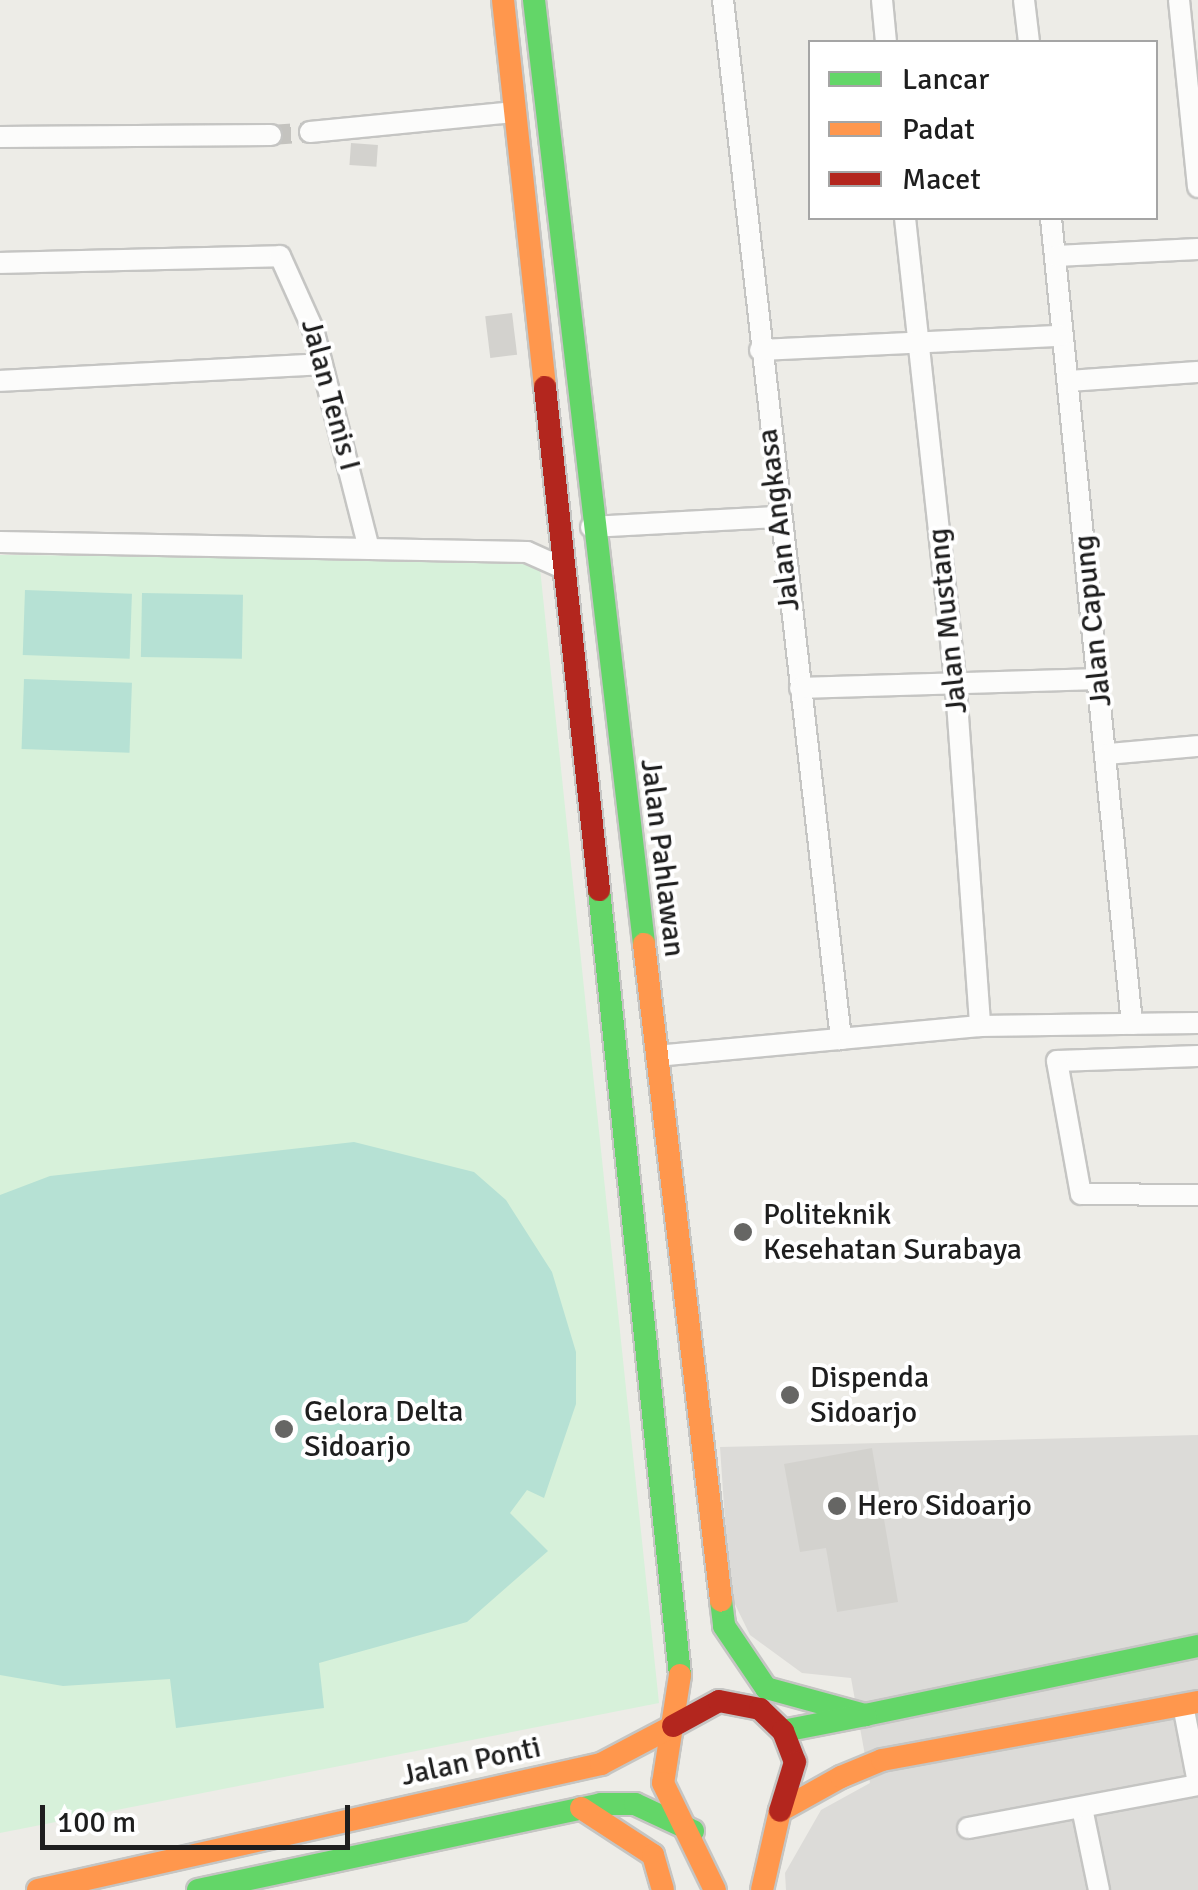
<!DOCTYPE html>
<style>
body{margin:0}
#map{position:relative;width:1198px;height:1890px;overflow:hidden;background:#edece7;font-family:Signika,sans-serif}
div>[style]{position:absolute}
.residential>*{inset:0;background:#dcdbd8}
.park>*{inset:0;background:#d7f1da}
.pitch>*{inset:0;background:#b6e1d4;transform-origin:0 0}
.building>*{inset:0;background:#d3d2ce;transform-origin:0 0}
.street-tunnel>*{height:20px;margin-top:-10px;transform-origin:0;background:repeating-linear-gradient(90deg,#c4c3bf 0 20px,transparent 0 30px)}
.roads{filter:drop-shadow(2px 0 #c5c5c3) drop-shadow(-2px 0 #c5c5c3) drop-shadow(0 2px #c5c5c3) drop-shadow(0 -2px #c5c5c3)}
.street>*{height:20px;margin:-10px;padding:0 10px;transform-origin:10px;border-radius:10px;background:#fcfcfb}
.fast>*{height:22px;margin:-11px;padding:0 11px;transform-origin:11px;border-radius:11px;background:#63d668}
.slow>*{height:22px;margin:-11px;padding:0 11px;transform-origin:11px;border-radius:11px;background:#ff974d}
.jam>*{height:22px;margin:-11px;padding:0 11px;transform-origin:11px;border-radius:11px;background:#b3261e}
.dots>*{width:28px;height:28px;translate:-50% -50%;box-sizing:border-box;border:5px solid #fff;border-radius:50%}
span{translate:-50% -50%;white-space:nowrap;text-align:center;line-height:1.15;-webkit-text-stroke:8px #fff;paint-order:stroke}
.street-label{font-size:30px;color:#1e1e1e}
.poi-label{font-size:30px;color:#1e1e1e}
.left{translate:0 -50%;text-align:left}
.legend{position:absolute;left:808px;top:40px;width:350px;height:180px;box-sizing:border-box;background:#fff;border:2px solid #a5a5a5;margin:0;padding:12px 18px;list-style:none;font-size:30px;color:#1e1e1e}
.legend li{display:flex;align-items:center;gap:20px;height:50px}
.legend b{width:50px;border:2px solid #a5a5a5}
.scale{position:absolute;left:40px;top:1805px;width:310px;height:45px;box-sizing:border-box;border:5px solid #1e1e1e;border-top:0;padding-left:12px;font-size:30px;line-height:35px;white-space:nowrap;color:#1e1e1e;-webkit-text-stroke:8px #fff;paint-order:stroke}
</style>
<div id="map">
<div class="residential">
<div style="clip-path:polygon(1198px 1435px,1198px 1890px,786px 1890px,785px 1873px,821px 1810px,870px 1783px,851px 1678px,802px 1673px,750px 1635px,730px 1594px,720px 1447px)"></div>
</div>
<div class="park">
<div style="clip-path:polygon(0 555px,539px 559px,659px 1703px,0 1833px)"></div>
</div>
<div class="pitch">
<div style="left:25px;top:590px;width:107px;height:65px;rotate:2deg"></div>
<div style="left:142px;top:593px;width:101px;height:64px;rotate:1deg"></div>
<div style="left:24px;top:679px;width:108px;height:70px;rotate:2deg"></div>
<div style="clip-path:polygon(354px 1142px,474px 1172px,506px 1200px,552px 1272px,576px 1352px,576px 1404px,544px 1498px,527px 1490px,510px 1513px,548px 1551px,467px 1622px,319px 1663px,324px 1708px,176px 1728px,170px 1679px,63px 1686px,0 1675px,0 1195px,50px 1176px)"></div>
</div>
<div class="building">
<div style="left:351px;top:143px;width:27px;height:22px;rotate:4deg"></div>
<div style="left:512px;top:313px;width:42px;height:27px;rotate:83deg"></div>
<div style="clip-path:polygon(872px 1448px,898px 1602px,837px 1612px,826px 1548px,800px 1552px,784px 1464px)"></div>
</div>
<div class="street-tunnel">
<div style="left:271px;top:135px;width:39px;rotate:-4deg"></div>
</div>
<div class="roads">
<div class="street">
<div style="left:723px;top:0;width:1046px;rotate:83.52deg"></div>
<div style="left:882px;top:0;width:42px;rotate:84.6deg"></div>
<div style="left:1024px;top:0;width:42px;rotate:83.2deg"></div>
<div style="left:1179px;top:0;width:188px;rotate:84.2deg"></div>
<div style="left:310px;top:132px;width:205px;rotate:-5.6deg"></div>
<div style="left:0;top:137px;width:271px;rotate:-0.4deg"></div>
<div style="left:905px;top:218px;width:473px;rotate:83.8deg"></div>
<div style="left:956px;top:688px;width:339px;rotate:85.9deg"></div>
<div style="left:1051px;top:218px;width:810px;rotate:84.26deg"></div>
<div style="left:1056px;top:256px;width:142px;rotate:-2.8deg"></div>
<div style="left:0;top:263px;width:280px;rotate:-1.4deg"></div>
<div style="left:280px;top:256px;width:80px;rotate:65.7deg"></div>
<div style="left:313px;top:329px;width:226px;rotate:75.7deg"></div>
<div style="left:760px;top:350px;width:302px;rotate:-2.7deg"></div>
<div style="left:0;top:381px;width:321px;rotate:-3deg"></div>
<div style="left:1068px;top:381px;width:130px;rotate:-4deg"></div>
<div style="left:591px;top:527px;width:185px;rotate:-3.1deg"></div>
<div style="left:0;top:542px;width:527px;rotate:1.09deg"></div>
<div style="left:527px;top:552px;width:37px;rotate:24deg"></div>
<div style="left:800px;top:688px;width:298px;rotate:-1.7deg"></div>
<div style="left:1108px;top:754px;width:90px;rotate:-5.1deg"></div>
<div style="left:656px;top:1056px;width:325px;rotate:-5.3deg"></div>
<div style="left:980px;top:1026px;width:218px;rotate:-0.8deg"></div>
<div style="left:1198px;top:1056px;width:141px;rotate:178deg"></div>
<div style="left:1057px;top:1061px;width:135px;rotate:79.8deg"></div>
<div style="left:1081px;top:1194px;width:117px;rotate:0.5deg"></div>
<div style="left:1183px;top:1705px;width:79px;rotate:79.1deg"></div>
<div style="left:1082px;top:1808px;width:84px;rotate:78.3deg"></div>
<div style="left:968px;top:1828px;width:234px;rotate:-10.6deg"></div>
</div>
<div class="fast">
<div style="left:534px;top:0;width:950px;rotate:83.35deg"></div>
<div style="left:599px;top:890px;width:789px;rotate:84.11deg"></div>
<div style="left:721px;top:1600px;width:26px;rotate:83deg"></div>
<div style="left:724px;top:1626px;width:75px;rotate:55.9deg"></div>
<div style="left:766px;top:1688px;width:103px;rotate:15.3deg"></div>
<div style="left:865px;top:1715px;width:340px;rotate:-11.7deg"></div>
<div style="left:783px;top:1731px;width:84px;rotate:-11deg"></div>
<div style="left:198px;top:1890px;width:412px;rotate:-12deg"></div>
<div style="left:601px;top:1804px;width:34px"></div>
<div style="left:635px;top:1804px;width:64px;rotate:25deg"></div>
</div>
<div class="slow">
<div style="left:503px;top:0;width:389px;rotate:83.8deg"></div>
<div style="left:644px;top:944px;width:661px;rotate:83.31deg"></div>
<div style="left:680px;top:1675px;width:109px;rotate:98.9deg"></div>
<div style="left:663px;top:1783px;width:119px;rotate:64.1deg"></div>
<div style="left:581px;top:1808px;width:86px;rotate:33.1deg"></div>
<div style="left:653px;top:1855px;width:36px;rotate:74deg"></div>
<div style="left:38px;top:1890px;width:577px;rotate:-12.61deg"></div>
<div style="left:601px;top:1764px;width:81px;rotate:-27.8deg"></div>
<div style="left:762px;top:1890px;width:81px;rotate:-77.2deg"></div>
<div style="left:780px;top:1811px;width:70px;rotate:-29.1deg"></div>
<div style="left:841px;top:1777px;width:44px;rotate:-22.5deg"></div>
<div style="left:882px;top:1760px;width:321px;rotate:-10.4deg"></div>
</div>
<div class="jam">
<div style="left:545px;top:387px;width:506px;rotate:83.87deg"></div>
<div style="left:673px;top:1726px;width:52px;rotate:-28.5deg"></div>
<div style="left:719px;top:1701px;width:42px;rotate:11deg"></div>
<div style="left:760px;top:1709px;width:32px;rotate:44deg"></div>
<div style="left:783px;top:1731px;width:33px;rotate:69deg"></div>
<div style="left:795px;top:1762px;width:51px;rotate:107deg"></div>
</div>
</div>
<div class="dots">
<div style="left:743px;top:1232px;background:#666664"></div>
<div style="left:790px;top:1395px;background:#666664"></div>
<div style="left:284px;top:1429px;background:#666664"></div>
<div style="left:837px;top:1506px;background:#666664"></div>
</div>
<div class="street-label">
<span style="left:330px;top:395px;rotate:75deg">Jalan Tenis I</span>
<span style="left:779px;top:520px;rotate:-97deg">Jalan Angkasa</span>
<span style="left:948px;top:621px;rotate:-96deg">Jalan Mustang</span>
<span style="left:1093px;top:621px;rotate:-96deg">Jalan Capung</span>
<span style="left:662px;top:858px;rotate:83deg">Jalan Pahlawan</span>
<span style="left:471px;top:1762px;rotate:-12deg">Jalan Ponti</span>
</div>
<div class="poi-label">
<span class="left" style="left:763px;top:1232px">Politeknik<br>Kesehatan Surabaya</span>
<span class="left" style="left:810px;top:1395px">Dispenda<br>Sidoarjo</span>
<span class="left" style="left:304px;top:1429px">Gelora Delta<br>Sidoarjo</span>
<span class="left" style="left:857px;top:1506px">Hero Sidoarjo</span>
</div>
<ul class="legend">
<li><b style="height:12px;background:#63d668"></b>Lancar</li>
<li><b style="height:12px;background:#ff974d"></b>Padat</li>
<li><b style="height:12px;background:#b3261e"></b>Macet</li>
</ul>
<div class="scale">100 m</div>
</div>
